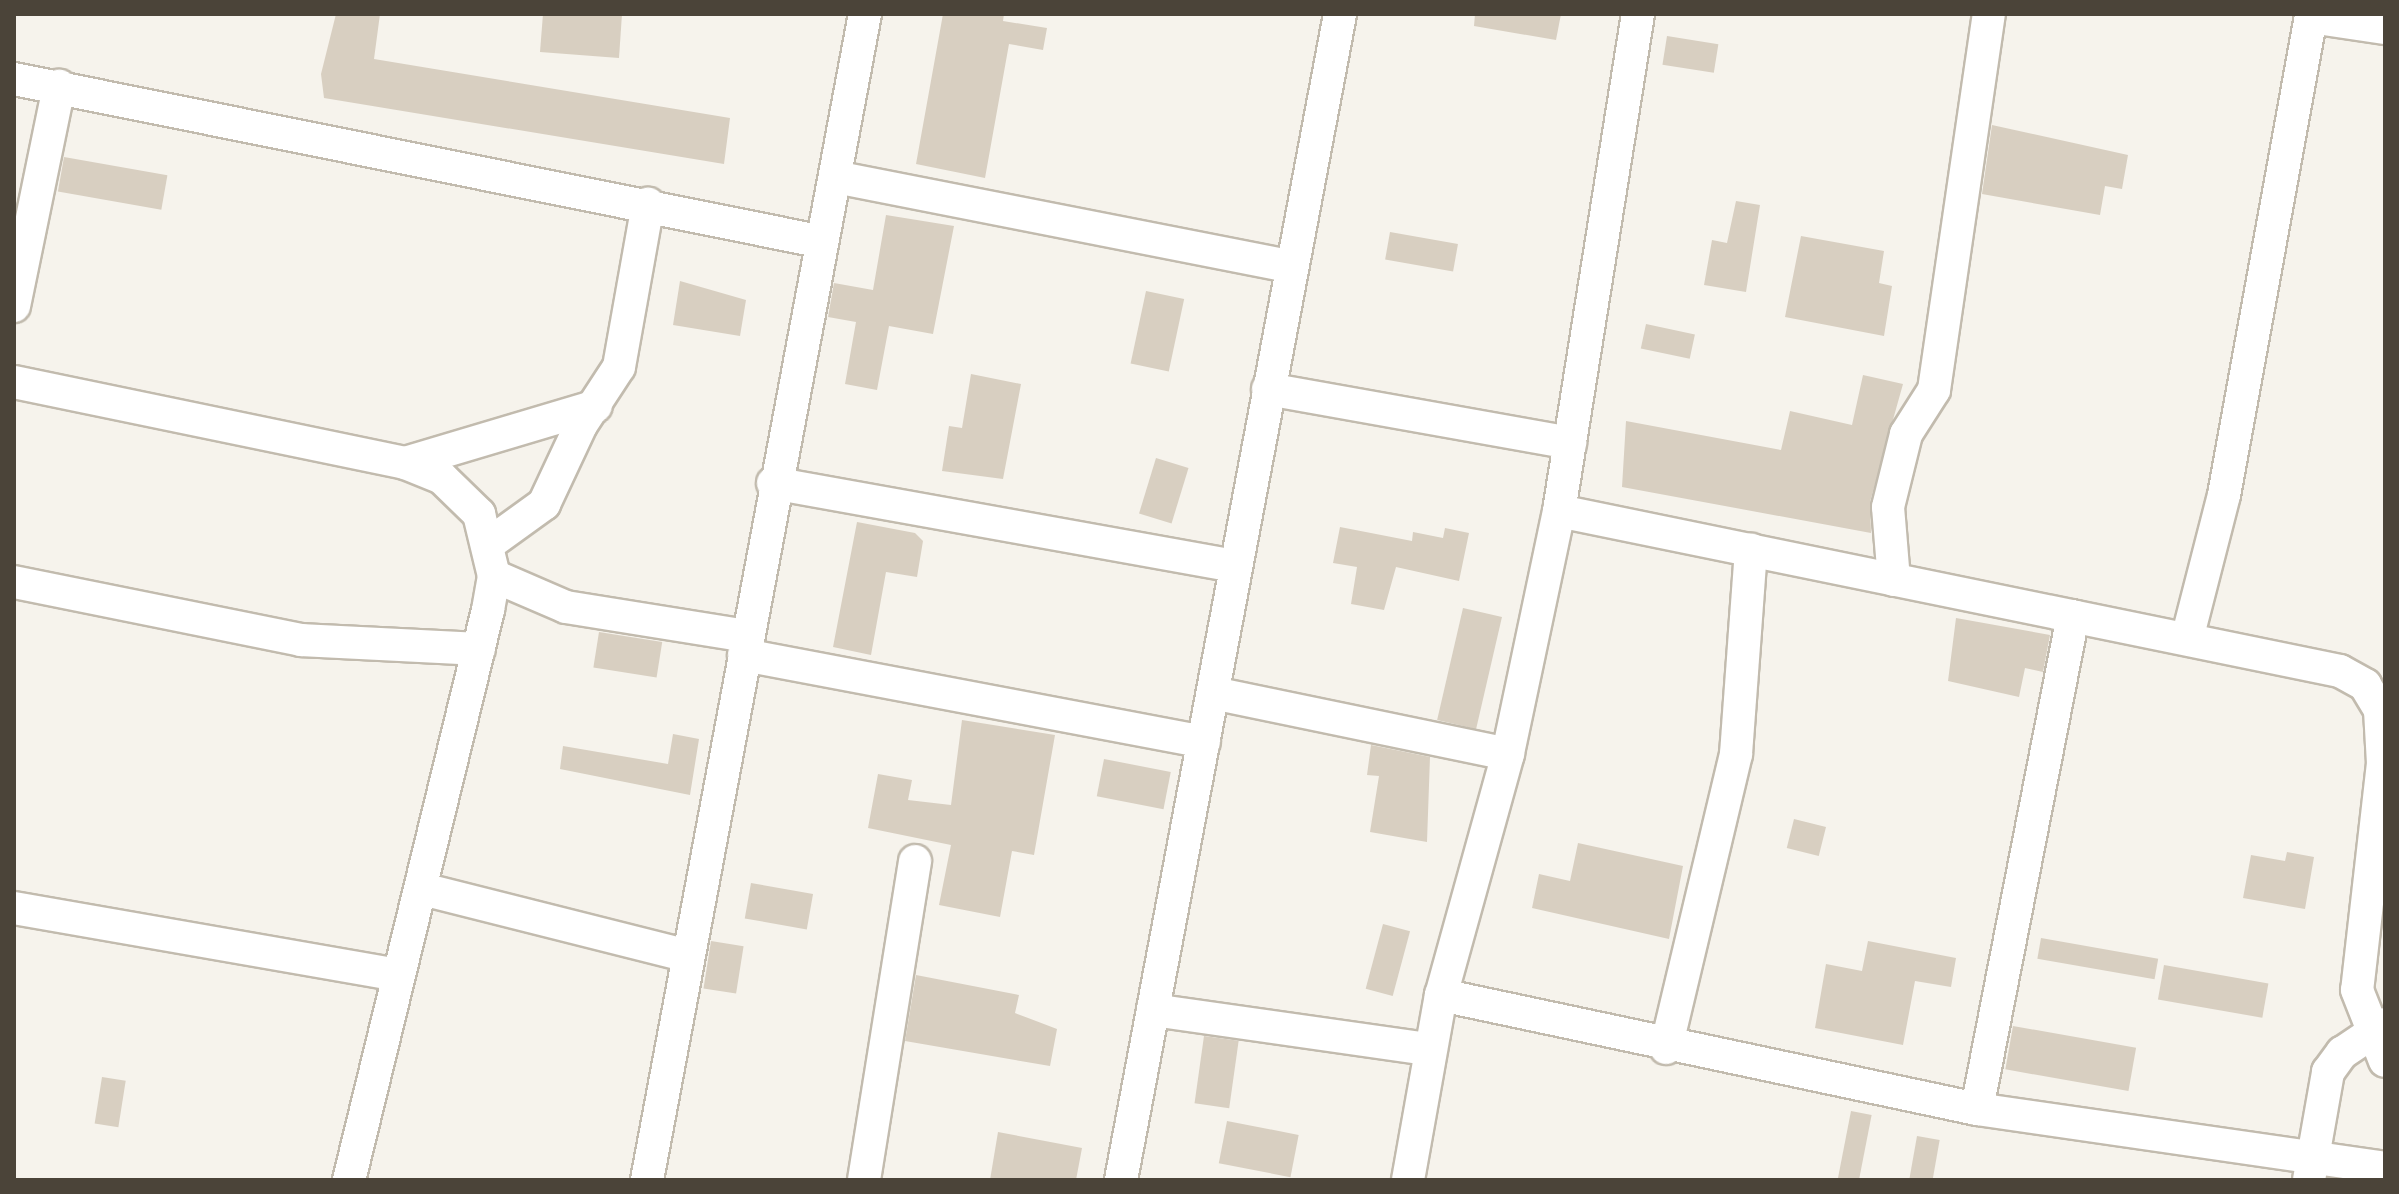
<!DOCTYPE html>
<style>
body{margin:0}
#map{position:relative;width:2399px;height:1194px;overflow:hidden;background:#f6f3ec;font-family:Commissioner,sans-serif}
div>[style]{position:absolute}
.building>*{inset:0;background:#d8cfc1;transform-origin:0 0}
.roads{filter:drop-shadow(2px 0 #c2bbae) drop-shadow(-2px 0 #c2bbae) drop-shadow(0 2px #c2bbae) drop-shadow(0 -2px #c2bbae)}
.minor>*{height:32px;margin:-16px;padding:0 16px;transform-origin:16px;border-radius:16px;background:#fff}
span{translate:-50% -50%;white-space:nowrap;text-align:center;line-height:1.15;-webkit-text-stroke:6px #fff;paint-order:stroke}
.frame{position:absolute;inset:0;border:16px solid #4b4439;pointer-events:none}
</style>
<div id="map">
<div class="building">
<div style="clip-path:polygon(336px 14px,380px 14px,374px 59px,730px 118px,724px 164px,324px 98px,321px 74px)"></div>
<div style="clip-path:polygon(543px 14px,622px 14px,619px 58px,540px 52px)"></div>
<div style="clip-path:polygon(943px 14px,1004px 14px,1003px 21px,1047px 28px,1043px 50px,1009px 44px,985px 178px,916px 164px)"></div>
<div style="clip-path:polygon(1475px 14px,1561px 14px,1556px 40px,1474px 26px)"></div>
<div style="left:1667px;top:36px;width:52px;height:29px;rotate:9deg"></div>
<div style="clip-path:polygon(1992px 125px,2128px 155px,2122px 189px,2105px 186px,2100px 215px,1982px 194px)"></div>
<div style="left:64px;top:157px;width:105px;height:35px;rotate:10deg"></div>
<div style="clip-path:polygon(1736px 201px,1760px 205px,1746px 292px,1704px 285px,1712px 240px,1727px 243px)"></div>
<div style="clip-path:polygon(886px 215px,954px 226px,933px 334px,889px 326px,877px 390px,845px 384px,856px 322px,828px 317px,834px 283px,873px 290px)"></div>
<div style="left:1390px;top:232px;width:69px;height:28px;rotate:10deg"></div>
<div style="clip-path:polygon(1801px 236px,1884px 251px,1879px 283px,1892px 286px,1884px 336px,1785px 317px)"></div>
<div style="clip-path:polygon(680px 281px,746px 300px,740px 336px,673px 325px)"></div>
<div style="left:1146px;top:291px;width:39px;height:74px;rotate:12deg"></div>
<div style="left:1646px;top:324px;width:50px;height:25px;rotate:12deg"></div>
<div style="clip-path:polygon(971px 374px,1021px 384px,1003px 479px,942px 471px,949px 426px,962px 428px)"></div>
<div style="clip-path:polygon(1863px 375px,1903px 384px,1870px 502px,1871px 533px,1622px 487px,1626px 421px,1781px 450px,1790px 411px,1852px 425px)"></div>
<div style="left:1156px;top:458px;width:34px;height:58px;rotate:17deg"></div>
<div style="clip-path:polygon(857px 522px,915px 533px,923px 541px,917px 577px,886px 572px,871px 655px,833px 647px)"></div>
<div style="clip-path:polygon(1340px 527px,1412px 541px,1413px 532px,1443px 538px,1445px 528px,1469px 533px,1459px 581px,1396px 567px,1384px 610px,1351px 604px,1357px 567px,1333px 563px)"></div>
<div style="left:1463px;top:608px;width:40px;height:115px;rotate:13deg"></div>
<div style="clip-path:polygon(1956px 618px,2050px 635px,2043px 672px,2025px 668px,2019px 697px,1948px 681px)"></div>
<div style="left:599px;top:632px;width:64px;height:36px;rotate:9deg"></div>
<div style="clip-path:polygon(962px 720px,1055px 735px,1034px 855px,1012px 851px,1000px 917px,939px 905px,951px 845px,868px 828px,878px 774px,912px 780px,908px 800px,951px 805px)"></div>
<div style="clip-path:polygon(673px 734px,699px 739px,690px 795px,560px 769px,563px 746px,668px 764px)"></div>
<div style="clip-path:polygon(1371px 745px,1430px 757px,1427px 842px,1370px 832px,1379px 776px,1367px 775px)"></div>
<div style="left:1104px;top:759px;width:68px;height:38px;rotate:11deg"></div>
<div style="left:1794px;top:819px;width:33px;height:30px;rotate:14deg"></div>
<div style="clip-path:polygon(1578px 843px,1683px 866px,1669px 939px,1532px 908px,1539px 874px,1570px 881px)"></div>
<div style="clip-path:polygon(2287px 852px,2314px 857px,2305px 909px,2243px 898px,2251px 855px,2285px 861px)"></div>
<div style="left:751px;top:883px;width:63px;height:36px;rotate:10deg"></div>
<div style="left:1383px;top:924px;width:28px;height:67px;rotate:15deg"></div>
<div style="left:2041px;top:938px;width:119px;height:21px;rotate:10deg"></div>
<div style="left:711px;top:941px;width:33px;height:48px;rotate:9deg"></div>
<div style="clip-path:polygon(1868px 941px,1956px 958px,1951px 987px,1915px 981px,1903px 1045px,1815px 1028px,1826px 964px,1862px 971px)"></div>
<div style="left:2164px;top:965px;width:106px;height:35px;rotate:10deg"></div>
<div style="clip-path:polygon(916px 975px,1019px 995px,1015px 1013px,1057px 1029px,1050px 1066px,905px 1041px)"></div>
<div style="left:2013px;top:1026px;width:125px;height:44px;rotate:10deg"></div>
<div style="left:1204px;top:1036px;width:35px;height:68px;rotate:8deg"></div>
<div style="left:102px;top:1077px;width:24px;height:47px;rotate:9deg"></div>
<div style="left:1851px;top:1111px;width:21px;height:70px;rotate:11deg"></div>
<div style="left:1227px;top:1121px;width:73px;height:43px;rotate:11deg"></div>
<div style="clip-path:polygon(998px 1132px,1082px 1148px,1076px 1180px,990px 1180px)"></div>
<div style="left:1917px;top:1136px;width:23px;height:45px;rotate:10deg"></div>
</div>
<div class="roads">
<div class="minor">
<div style="left:1638px;top:14px;width:503px;rotate:99.03deg"></div>
<div style="left:1559px;top:511px;width:248px;rotate:101.9deg"></div>
<div style="left:1508px;top:754px;width:250px;rotate:105.5deg"></div>
<div style="left:1441px;top:995px;width:548px;rotate:12.01deg"></div>
<div style="left:1977px;top:1109px;width:412px;rotate:8.2deg"></div>
<div style="left:14px;top:79px;width:820px;rotate:11.39deg"></div>
<div style="left:835px;top:177px;width:463px;rotate:11.1deg"></div>
<div style="left:14px;top:306px;width:225px;rotate:-78.4deg"></div>
<div style="left:14px;top:382px;width:399px;rotate:11.7deg"></div>
<div style="left:405px;top:463px;width:40px;rotate:22deg"></div>
<div style="left:442px;top:478px;width:52px;rotate:44.2deg"></div>
<div style="left:479px;top:514px;width:64px;rotate:76.4deg"></div>
<div style="left:494px;top:576px;width:35px;rotate:100deg"></div>
<div style="left:488px;top:610px;width:587px;rotate:103.7deg"></div>
<div style="left:1268px;top:389px;width:307px;rotate:10.1deg"></div>
<div style="left:405px;top:463px;width:199px;rotate:-16.6deg"></div>
<div style="left:773px;top:483px;width:470px;rotate:10.2deg"></div>
<div style="left:1559px;top:511px;width:797px;rotate:11.58deg"></div>
<div style="left:2340px;top:671px;width:29px;rotate:29deg"></div>
<div style="left:2365px;top:685px;width:29px;rotate:59deg"></div>
<div style="left:2380px;top:710px;width:53px;rotate:86.8deg"></div>
<div style="left:2383px;top:763px;width:228px;rotate:96.5deg"></div>
<div style="left:2357px;top:990px;width:76px;rotate:68.5deg"></div>
<div style="left:490px;top:543px;width:67px;rotate:-35.8deg"></div>
<div style="left:544px;top:504px;width:87px;rotate:-64.9deg"></div>
<div style="left:581px;top:425px;width:69px;rotate:-56.8deg"></div>
<div style="left:619px;top:367px;width:166px;rotate:-79.9deg"></div>
<div style="left:494px;top:576px;width:78px;rotate:23.3deg"></div>
<div style="left:566px;top:607px;width:183px;rotate:9.1deg"></div>
<div style="left:1894px;top:580px;width:73px;rotate:-94.7deg"></div>
<div style="left:1888px;top:507px;width:75px;rotate:-76.1deg"></div>
<div style="left:1906px;top:434px;width:52px;rotate:-57.5deg"></div>
<div style="left:1934px;top:390px;width:380px;rotate:-81.7deg"></div>
<div style="left:14px;top:582px;width:293px;rotate:11.4deg"></div>
<div style="left:301px;top:640px;width:178px;rotate:2.9deg"></div>
<div style="left:2187px;top:639px;width:149px;rotate:-75.6deg"></div>
<div style="left:2224px;top:495px;width:486px;rotate:-79.7deg"></div>
<div style="left:2311px;top:17px;width:75px;rotate:8.5deg"></div>
<div style="left:744px;top:655px;width:468px;rotate:10.7deg"></div>
<div style="left:1213px;top:693px;width:301px;rotate:11.7deg"></div>
<div style="left:422px;top:889px;width:274px;rotate:14.1deg"></div>
<div style="left:14px;top:908px;width:390px;rotate:9.9deg"></div>
<div style="left:1153px;top:1010px;width:278px;rotate:8.1deg"></div>
<div style="left:1666px;top:1048px;width:302px;rotate:-76.6deg"></div>
<div style="left:1736px;top:754px;width:205px;rotate:-85.8deg"></div>
<div style="left:1977px;top:1109px;width:502px;rotate:-78.98deg"></div>
<div style="left:647px;top:1180px;width:1186px;rotate:-79.41deg"></div>
<div style="left:864px;top:1180px;width:323px;rotate:-80.9deg"></div>
<div style="left:1121px;top:1180px;width:1186px;rotate:-79.36deg"></div>
<div style="left:1408px;top:1180px;width:188px;rotate:-79.9deg"></div>
<div style="left:2309px;top:1180px;width:110px;rotate:-80deg"></div>
<div style="left:2328px;top:1072px;width:24px;rotate:-54deg"></div>
<div style="left:2342px;top:1053px;width:52px;rotate:-34deg"></div>
</div>
</div>
<div class="frame"></div>
</div>
